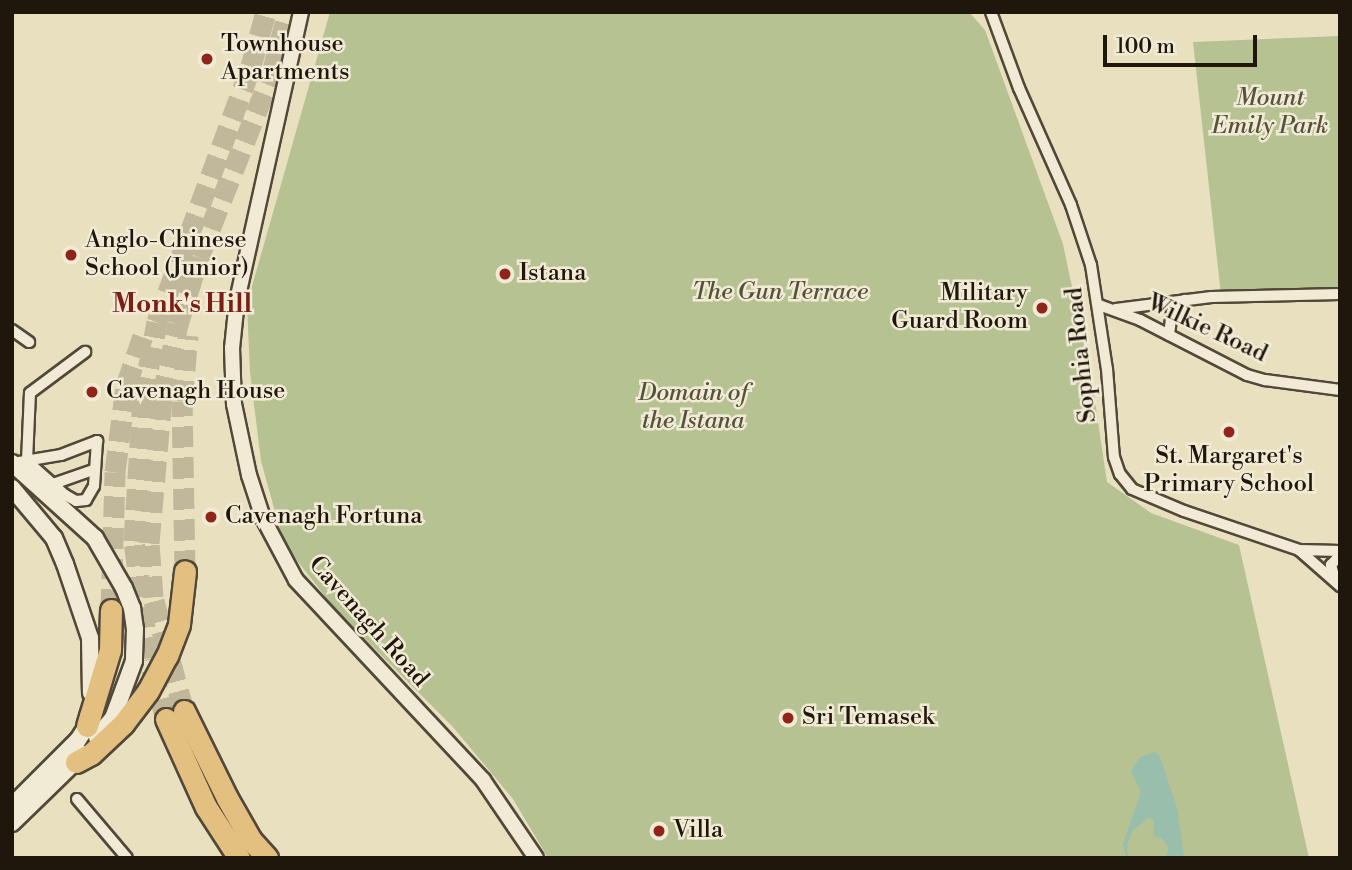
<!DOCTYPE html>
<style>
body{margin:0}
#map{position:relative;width:1352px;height:870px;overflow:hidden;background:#e9e0c0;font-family:"Libre Bodoni",serif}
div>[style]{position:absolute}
.green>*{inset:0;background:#b6c292}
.water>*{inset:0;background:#99beac}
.motorway-tunnel>*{height:21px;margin-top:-10.5px;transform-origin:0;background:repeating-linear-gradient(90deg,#c1b89c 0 21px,transparent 0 31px)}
.roads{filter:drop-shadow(2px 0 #524839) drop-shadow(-2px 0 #524839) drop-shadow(0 2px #524839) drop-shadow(0 -2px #524839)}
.minor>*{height:10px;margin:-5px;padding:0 5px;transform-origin:5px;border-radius:5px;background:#f1ebd6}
.tertiary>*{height:14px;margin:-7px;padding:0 7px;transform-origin:7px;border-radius:7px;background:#f1ebd6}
.secondary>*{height:16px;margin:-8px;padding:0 8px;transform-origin:8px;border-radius:8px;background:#f1ebd6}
.motorway>*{height:21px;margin:-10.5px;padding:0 10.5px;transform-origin:10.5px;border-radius:10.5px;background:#e4c080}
.dots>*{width:19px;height:19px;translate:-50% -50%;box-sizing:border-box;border:4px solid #f1ebd6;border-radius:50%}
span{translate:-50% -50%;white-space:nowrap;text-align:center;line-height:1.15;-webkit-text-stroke:5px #f1ebd6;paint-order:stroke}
.poi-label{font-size:24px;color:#1f160c}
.left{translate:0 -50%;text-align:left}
.right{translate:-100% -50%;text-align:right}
.park-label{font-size:24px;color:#54523b;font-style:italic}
.street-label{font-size:24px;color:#1f160c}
.neighbourhood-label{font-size:26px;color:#7a1f14;font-weight:700}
.frame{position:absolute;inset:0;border:14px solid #1f160c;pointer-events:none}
.scale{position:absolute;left:1103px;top:35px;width:154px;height:32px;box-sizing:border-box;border:4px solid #1f160c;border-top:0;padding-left:9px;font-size:21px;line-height:24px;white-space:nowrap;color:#1f160c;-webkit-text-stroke:5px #f1ebd6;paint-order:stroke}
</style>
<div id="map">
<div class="green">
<div style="clip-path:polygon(330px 12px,969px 12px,985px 30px,1063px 244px,1093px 388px,1107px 482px,1151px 513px,1239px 545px,1309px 858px,548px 858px,513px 799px,453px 727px,335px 609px,284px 544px,261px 461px,250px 372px,247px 304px)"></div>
<div style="clip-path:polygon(1340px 36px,1340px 292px,1221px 295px,1193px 42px)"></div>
</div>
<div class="water">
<div style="clip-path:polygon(1155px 752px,1160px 757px,1177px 808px,1184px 858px,1165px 858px,1169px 848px,1161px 838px,1154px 836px,1154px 820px,1149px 818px,1133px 830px,1127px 845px,1128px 858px,1126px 858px,1123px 844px,1141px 792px,1131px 771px,1140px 757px)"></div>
</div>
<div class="motorway-tunnel">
<div style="left:185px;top:571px;width:170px;rotate:-91deg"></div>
<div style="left:182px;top:401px;width:66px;rotate:-84.8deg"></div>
<div style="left:111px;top:610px;width:138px;rotate:-88.3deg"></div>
<div style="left:115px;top:472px;width:87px;rotate:-82.7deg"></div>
<div style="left:126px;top:386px;width:56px;rotate:-71.2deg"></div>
<div style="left:184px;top:711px;width:118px;rotate:-105.2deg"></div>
<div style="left:153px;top:597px;width:54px;rotate:-94.2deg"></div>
<div style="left:149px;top:543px;width:147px;rotate:-84.9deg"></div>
<div style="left:162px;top:397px;width:75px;rotate:-77.6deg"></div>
<div style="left:178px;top:324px;width:70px;rotate:-72.6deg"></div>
<div style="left:199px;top:257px;width:198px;rotate:-68.4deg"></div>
<div style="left:272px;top:73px;width:63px;rotate:-75.3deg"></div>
<div style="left:166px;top:719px;width:63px;rotate:-105.6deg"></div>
<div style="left:149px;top:658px;width:118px;rotate:-97.3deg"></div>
<div style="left:134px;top:541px;width:143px;rotate:-86.4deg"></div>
<div style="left:143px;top:398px;width:77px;rotate:-79.6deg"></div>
<div style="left:157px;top:322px;width:273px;rotate:-69.8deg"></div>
<div style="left:251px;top:66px;width:56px;rotate:-74.5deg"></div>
</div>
<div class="roads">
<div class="minor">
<div style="left:991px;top:12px;width:81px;rotate:69.8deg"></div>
<div style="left:1019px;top:88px;width:128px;rotate:66deg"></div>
<div style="left:1071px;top:205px;width:63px;rotate:71.6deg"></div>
<div style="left:1091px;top:265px;width:105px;rotate:81.3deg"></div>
<div style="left:1107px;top:369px;width:88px;rotate:85.5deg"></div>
<div style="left:1114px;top:457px;width:18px;rotate:71deg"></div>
<div style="left:1120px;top:474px;width:19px;rotate:51deg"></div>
<div style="left:1132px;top:489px;width:56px;rotate:22.9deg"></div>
<div style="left:1184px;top:511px;width:121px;rotate:18.7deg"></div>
<div style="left:1299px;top:550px;width:41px;rotate:1.4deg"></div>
<div style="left:1099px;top:305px;width:44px;rotate:20.1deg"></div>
<div style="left:1140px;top:320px;width:120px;rotate:27.2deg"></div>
<div style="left:1247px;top:375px;width:19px;rotate:16deg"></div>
<div style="left:1265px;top:380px;width:76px;rotate:7.6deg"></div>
<div style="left:1116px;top:309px;width:96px;rotate:-7.2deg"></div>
<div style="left:1211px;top:297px;width:129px;rotate:-1.3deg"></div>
<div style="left:12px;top:330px;width:21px;rotate:35deg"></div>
<div style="left:1169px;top:335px;width:23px;rotate:-83deg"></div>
<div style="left:1172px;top:312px;width:18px;rotate:-43deg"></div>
<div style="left:27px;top:461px;width:68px;rotate:-87.5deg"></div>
<div style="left:30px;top:393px;width:69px;rotate:-36.7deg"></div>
<div style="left:12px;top:464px;width:1px;rotate:-45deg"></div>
<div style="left:13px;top:463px;width:49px;rotate:-9.5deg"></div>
<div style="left:61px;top:455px;width:39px;rotate:-21deg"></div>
<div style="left:97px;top:441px;width:45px;rotate:93.8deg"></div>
<div style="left:94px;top:486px;width:16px;rotate:120deg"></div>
<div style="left:86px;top:500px;width:10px;rotate:174deg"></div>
<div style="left:76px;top:501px;width:13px;rotate:-151deg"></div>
<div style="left:65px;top:495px;width:51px;rotate:-138.2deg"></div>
<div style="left:53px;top:484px;width:42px;rotate:-19.3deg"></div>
<div style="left:1299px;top:550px;width:55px;rotate:41.3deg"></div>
<div style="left:1335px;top:579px;width:15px;rotate:-106deg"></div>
<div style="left:1331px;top:565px;width:13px;rotate:-48deg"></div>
<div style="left:77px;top:799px;width:77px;rotate:49.7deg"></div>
</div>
<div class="tertiary">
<div style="left:301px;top:12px;width:295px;rotate:102.5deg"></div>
<div style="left:237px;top:300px;width:48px;rotate:95.9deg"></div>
<div style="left:232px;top:348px;width:56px;rotate:88deg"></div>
<div style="left:234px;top:404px;width:73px;rotate:78.1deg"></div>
<div style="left:249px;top:475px;width:45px;rotate:72deg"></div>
<div style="left:263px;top:518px;width:70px;rotate:62deg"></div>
<div style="left:296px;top:580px;width:274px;rotate:46.9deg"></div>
<div style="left:483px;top:780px;width:94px;rotate:55.8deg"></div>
</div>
<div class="secondary">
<div style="left:12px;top:463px;width:112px;rotate:42.1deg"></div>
<div style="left:95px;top:538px;width:58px;rotate:59.9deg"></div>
<div style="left:124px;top:588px;width:22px;rotate:68deg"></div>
<div style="left:132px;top:608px;width:21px;rotate:82deg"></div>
<div style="left:135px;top:629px;width:32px;rotate:92deg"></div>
<div style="left:134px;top:661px;width:61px;rotate:110.2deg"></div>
<div style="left:113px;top:718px;width:25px;rotate:130deg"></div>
<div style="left:12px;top:488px;width:65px;rotate:50deg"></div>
<div style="left:54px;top:538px;width:28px;rotate:67deg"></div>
<div style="left:65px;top:564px;width:78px;rotate:71.3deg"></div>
<div style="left:90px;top:638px;width:55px;rotate:89deg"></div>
<div style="left:12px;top:806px;width:93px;rotate:-45deg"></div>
<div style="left:78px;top:740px;width:17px;rotate:-57deg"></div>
<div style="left:87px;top:726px;width:10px;rotate:-84deg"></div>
<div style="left:12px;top:823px;width:99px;rotate:-44.2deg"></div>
</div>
<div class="motorway">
<div style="left:184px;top:711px;width:97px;rotate:63.7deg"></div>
<div style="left:227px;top:798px;width:48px;rotate:60.3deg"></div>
<div style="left:251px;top:840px;width:24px;rotate:48deg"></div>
<div style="left:166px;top:719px;width:97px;rotate:65.6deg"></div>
<div style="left:206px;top:807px;width:61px;rotate:57.1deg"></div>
<div style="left:87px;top:726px;width:79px;rotate:-73.2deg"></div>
<div style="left:110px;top:650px;width:40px;rotate:-88.6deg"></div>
<div style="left:76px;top:762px;width:17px;rotate:-28deg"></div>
<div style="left:91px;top:754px;width:44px;rotate:-43.2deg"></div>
<div style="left:123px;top:724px;width:41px;rotate:-52.9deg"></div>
<div style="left:148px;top:691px;width:40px;rotate:-62deg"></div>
<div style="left:167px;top:656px;width:34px;rotate:-69deg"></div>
<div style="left:179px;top:624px;width:53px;rotate:-83.5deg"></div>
</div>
</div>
<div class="dots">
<div style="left:207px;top:59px;background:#8f2418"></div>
<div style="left:71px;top:255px;background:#8f2418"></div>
<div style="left:505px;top:274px;background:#8f2418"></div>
<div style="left:1042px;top:308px;background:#8f2418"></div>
<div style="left:92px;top:392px;background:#8f2418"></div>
<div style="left:1229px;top:432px;background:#8f2418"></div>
<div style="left:211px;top:517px;background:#8f2418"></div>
<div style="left:788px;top:718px;background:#8f2418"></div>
<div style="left:659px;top:831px;background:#8f2418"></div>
</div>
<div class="poi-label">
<span class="left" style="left:221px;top:59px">Townhouse<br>Apartments</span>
<span class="left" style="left:85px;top:255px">Anglo-Chinese<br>School (Junior)</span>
<span class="left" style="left:519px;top:274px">Istana</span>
<span class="right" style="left:1028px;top:308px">Military<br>Guard Room</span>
<span class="left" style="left:106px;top:392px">Cavenagh House</span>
<span style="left:1229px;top:471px">St. Margaret's<br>Primary School</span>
<span class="left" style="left:225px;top:517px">Cavenagh Fortuna</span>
<span class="left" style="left:802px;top:718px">Sri Temasek</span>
<span class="left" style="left:673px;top:831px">Villa</span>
</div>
<div class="park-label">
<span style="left:1270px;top:113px">Mount<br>Emily Park</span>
<span style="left:780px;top:293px">The Gun Terrace</span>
<span style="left:693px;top:408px">Domain of<br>the Istana</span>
</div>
<div class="street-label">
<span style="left:1207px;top:329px;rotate:25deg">Wilkie Road</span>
<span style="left:1082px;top:355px;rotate:-96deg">Sophia Road</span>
<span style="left:368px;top:622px;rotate:48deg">Cavenagh Road</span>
</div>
<div class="neighbourhood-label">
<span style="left:182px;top:305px">Monk's Hill</span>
</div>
<div class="frame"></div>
<div class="scale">100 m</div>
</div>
